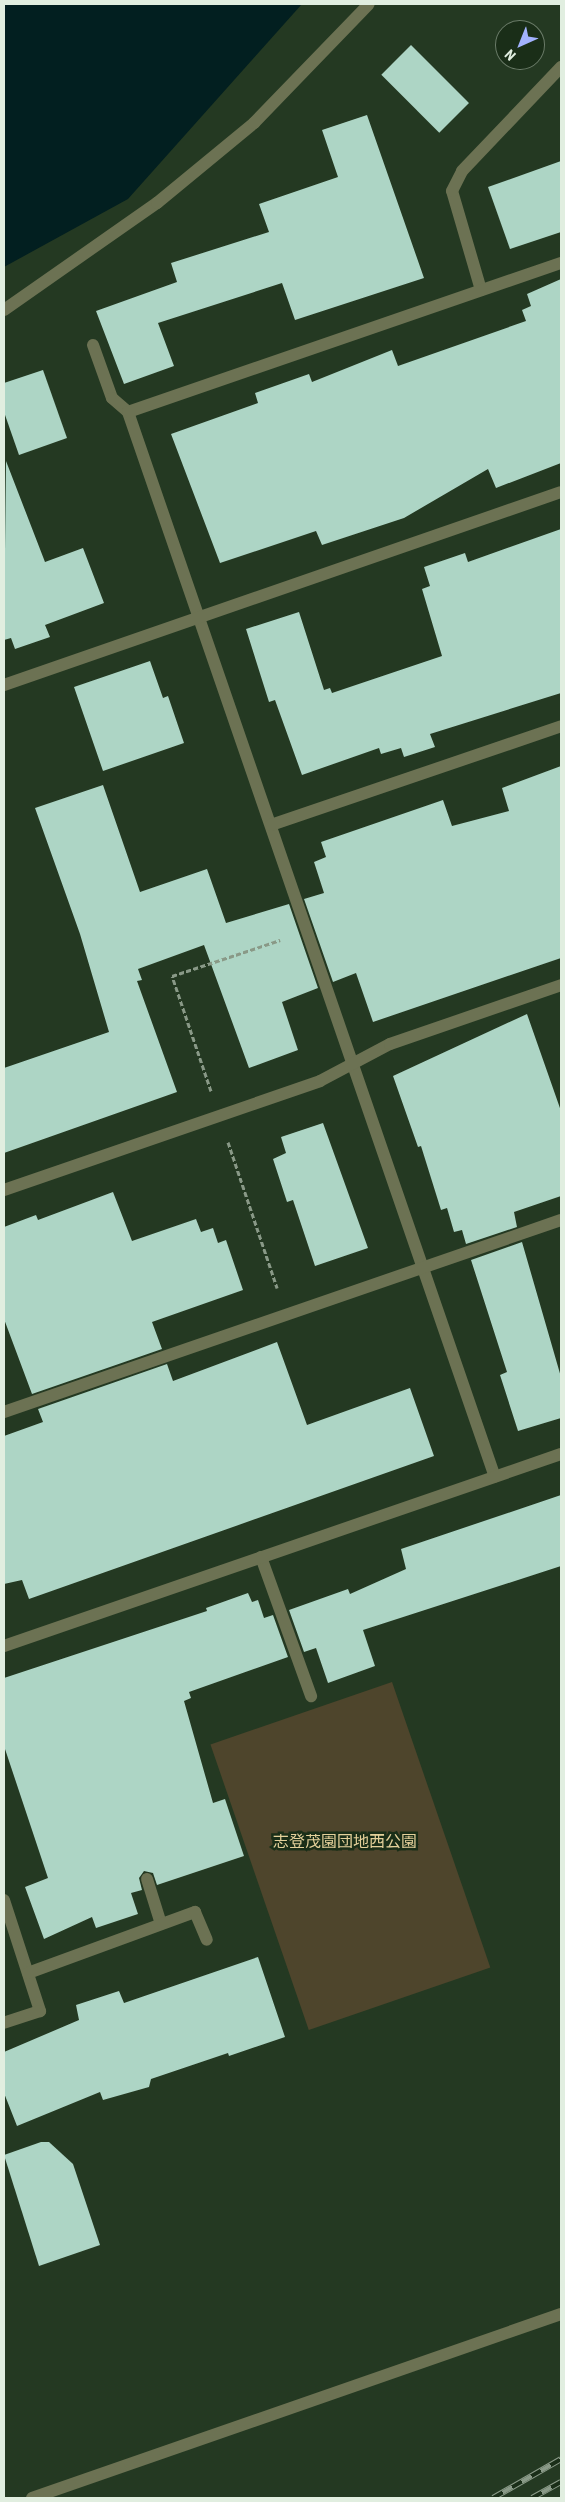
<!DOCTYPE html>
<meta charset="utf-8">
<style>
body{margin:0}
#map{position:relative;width:565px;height:2502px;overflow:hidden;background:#243922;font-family:"Roboto Condensed","Noto Sans JP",sans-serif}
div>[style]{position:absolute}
.green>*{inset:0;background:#4e452c;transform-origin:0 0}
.water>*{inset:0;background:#021f20}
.building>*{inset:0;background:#add5c5;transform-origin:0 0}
.path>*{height:3px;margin-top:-1.5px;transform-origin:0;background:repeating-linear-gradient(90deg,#899987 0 5px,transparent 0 7.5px)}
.street>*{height:12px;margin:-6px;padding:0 6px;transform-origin:6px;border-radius:6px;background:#6c7253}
.rail>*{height:5.5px;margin-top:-2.75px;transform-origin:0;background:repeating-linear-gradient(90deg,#1a2e18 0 11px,#8a9a88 0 22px);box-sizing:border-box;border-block:1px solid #8a9a88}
span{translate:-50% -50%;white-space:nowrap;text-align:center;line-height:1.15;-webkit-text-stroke:5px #1a2e18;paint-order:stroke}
.park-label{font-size:16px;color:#e4d09a}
.frame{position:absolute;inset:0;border:5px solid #e1eee0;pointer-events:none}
.north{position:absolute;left:495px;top:20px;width:50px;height:50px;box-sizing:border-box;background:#1a2e18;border:1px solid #6a7b68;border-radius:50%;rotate:224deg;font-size:14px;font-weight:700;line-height:20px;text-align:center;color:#e1eee0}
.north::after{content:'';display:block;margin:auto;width:18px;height:22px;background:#a2b2fd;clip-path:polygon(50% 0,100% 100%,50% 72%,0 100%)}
</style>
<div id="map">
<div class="green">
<div style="left:392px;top:1682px;width:302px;height:192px;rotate:71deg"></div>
</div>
<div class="water">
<div style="clip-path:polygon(4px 4px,302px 4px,128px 199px,4px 267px)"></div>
</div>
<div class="building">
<div style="left:411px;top:45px;width:82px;height:42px;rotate:45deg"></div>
<div style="clip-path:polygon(367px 115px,424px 278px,295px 320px,282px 283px,158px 323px,174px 366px,124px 384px,96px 311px,177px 282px,171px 263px,269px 232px,259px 204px,338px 177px,322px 130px)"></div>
<div style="clip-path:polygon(561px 161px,561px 232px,510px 249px,488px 187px)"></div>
<div style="clip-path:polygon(561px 279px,561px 463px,496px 488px,488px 469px,404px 518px,322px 545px,316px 531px,220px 563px,171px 434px,258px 403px,255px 393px,309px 374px,312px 382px,392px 350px,398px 366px,526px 321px,522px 310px,531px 306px,527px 294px)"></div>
<div style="clip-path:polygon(43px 370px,67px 438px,19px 455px,4px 412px,4px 383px)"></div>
<div style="clip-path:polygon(6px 461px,45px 562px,83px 548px,104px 603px,45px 625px,50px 637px,15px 649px,11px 638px,4px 640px)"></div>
<div style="clip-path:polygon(561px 529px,561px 693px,430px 734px,435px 747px,404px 757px,401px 748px,381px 754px,379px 748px,302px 775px,275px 700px,269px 702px,246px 629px,299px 612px,324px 690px,330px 688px,332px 693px,442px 656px,422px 589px,430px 586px,424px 567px,465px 553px,468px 562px)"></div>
<div style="clip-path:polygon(150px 661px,163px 698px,168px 696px,184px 743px,103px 771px,74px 687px)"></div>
<div style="clip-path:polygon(561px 766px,561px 958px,373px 1022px,356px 973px,333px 982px,304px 899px,324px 893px,314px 862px,326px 857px,321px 842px,443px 800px,452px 826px,509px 811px,502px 788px)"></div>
<div style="clip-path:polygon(103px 785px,140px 892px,207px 869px,226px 923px,289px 904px,318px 988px,282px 1002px,298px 1050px,249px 1068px,204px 945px,138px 969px,142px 980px,137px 981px,177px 1092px,4px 1153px,4px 1068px,109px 1032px,80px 934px,35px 808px)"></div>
<div style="clip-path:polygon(527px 1014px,561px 1111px,561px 1196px,514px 1212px,517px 1227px,466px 1244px,462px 1230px,454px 1232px,447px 1208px,441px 1210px,421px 1146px,418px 1147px,393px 1076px)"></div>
<div style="clip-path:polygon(323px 1123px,368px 1248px,315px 1266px,293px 1200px,287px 1202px,273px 1159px,286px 1153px,281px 1137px)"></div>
<div style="clip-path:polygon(113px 1192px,132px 1241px,196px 1219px,201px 1232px,213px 1228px,218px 1243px,226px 1240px,243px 1290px,152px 1322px,162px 1349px,32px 1394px,4px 1319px,4px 1227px,36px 1215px,38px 1220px)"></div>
<div style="clip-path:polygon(522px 1242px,561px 1377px,561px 1418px,518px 1431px,500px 1375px,507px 1372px,471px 1260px)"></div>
<div style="clip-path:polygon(277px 1342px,307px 1425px,410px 1388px,434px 1456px,29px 1599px,22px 1580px,4px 1584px,4px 1436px,43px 1422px,38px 1409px,167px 1364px,173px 1381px)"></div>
<div style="clip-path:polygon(561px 1495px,561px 1566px,363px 1630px,375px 1666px,328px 1683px,316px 1648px,304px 1652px,289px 1610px,348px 1589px,350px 1594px,406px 1569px,401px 1549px)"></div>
<div style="clip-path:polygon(248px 1593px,252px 1602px,258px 1600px,264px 1618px,273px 1615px,288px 1657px,189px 1692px,191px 1698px,184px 1701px,213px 1803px,225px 1799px,244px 1856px,157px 1885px,153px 1873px,144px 1871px,139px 1878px,142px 1890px,131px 1893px,138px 1914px,96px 1928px,92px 1917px,44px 1939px,25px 1887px,48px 1878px,4px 1746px,4px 1678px,207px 1611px,206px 1608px)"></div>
<div style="clip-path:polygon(258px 1957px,285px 2037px,229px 2056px,228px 2053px,151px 2079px,149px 2087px,103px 2100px,100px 2092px,17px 2126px,4px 2093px,4px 2052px,79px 2020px,76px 2005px,119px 1991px,124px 2003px)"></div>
<div style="clip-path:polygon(41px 2142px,49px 2142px,73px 2164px,100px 2245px,39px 2266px,4px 2155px)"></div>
</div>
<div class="path">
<div style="left:211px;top:1091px;width:121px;rotate:-108.7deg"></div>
<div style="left:172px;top:976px;width:114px;rotate:-18.4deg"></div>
<div style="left:228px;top:1142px;width:154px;rotate:71.4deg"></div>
</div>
<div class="street">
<div style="left:481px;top:290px;width:103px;rotate:-106.3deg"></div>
<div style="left:452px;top:191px;width:22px;rotate:-63deg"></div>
<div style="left:462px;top:171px;width:144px;rotate:-46.4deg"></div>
<div style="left:4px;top:310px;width:187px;rotate:-35deg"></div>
<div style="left:157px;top:203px;width:126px;rotate:-39.5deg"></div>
<div style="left:254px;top:123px;width:165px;rotate:-46deg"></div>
<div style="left:93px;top:345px;width:56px;rotate:70.3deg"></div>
<div style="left:112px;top:398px;width:21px;rotate:41deg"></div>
<div style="left:128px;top:412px;width:1126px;rotate:70.99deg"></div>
<div style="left:128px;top:412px;width:458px;rotate:-19deg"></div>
<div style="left:4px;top:685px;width:589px;rotate:-19.11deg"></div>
<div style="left:271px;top:825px;width:306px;rotate:-18.8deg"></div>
<div style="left:4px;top:1190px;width:334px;rotate:-19deg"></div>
<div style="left:320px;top:1081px;width:79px;rotate:-27.9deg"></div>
<div style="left:390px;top:1044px;width:181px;rotate:-19deg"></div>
<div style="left:4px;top:1412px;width:589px;rotate:-19.02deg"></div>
<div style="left:261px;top:1557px;width:148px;rotate:70.2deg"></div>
<div style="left:4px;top:1646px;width:589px;rotate:-19.02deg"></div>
<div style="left:147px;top:1879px;width:47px;rotate:72.7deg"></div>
<div style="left:4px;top:1900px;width:117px;rotate:72deg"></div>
<div style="left:40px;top:2011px;width:38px;rotate:162deg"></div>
<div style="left:28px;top:1973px;width:178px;rotate:-20.1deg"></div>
<div style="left:195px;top:1912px;width:30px;rotate:67deg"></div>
<div style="left:32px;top:2498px;width:560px;rotate:-19.18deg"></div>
</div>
<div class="rail">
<div style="left:493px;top:2498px;width:78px;rotate:-29.8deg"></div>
<div style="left:532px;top:2498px;width:33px;rotate:-29deg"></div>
</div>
<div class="park-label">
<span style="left:345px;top:1842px">志登茂園団地西公園</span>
</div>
<div class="frame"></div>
<div class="north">N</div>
</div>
